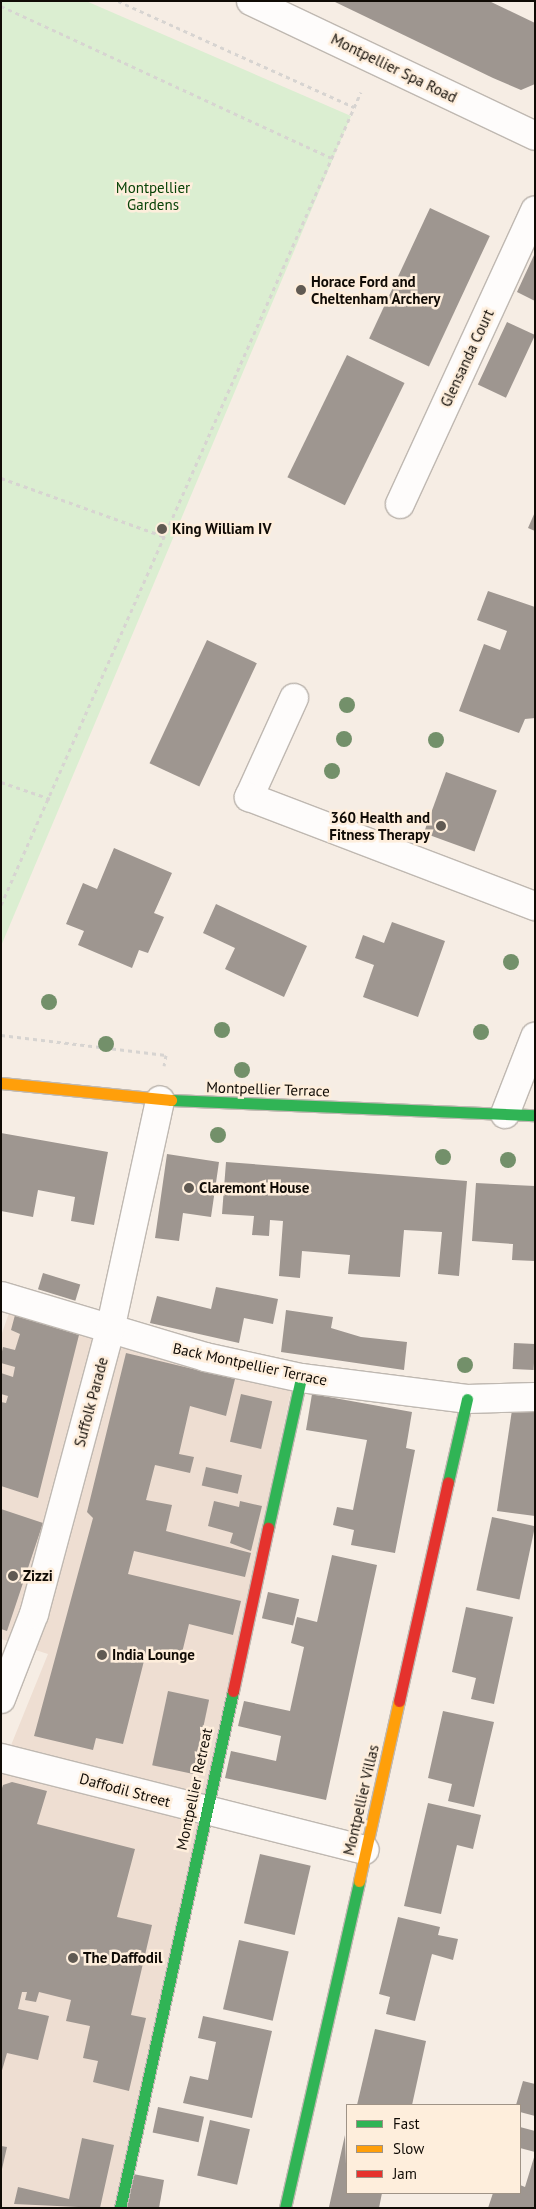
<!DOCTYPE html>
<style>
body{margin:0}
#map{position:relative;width:536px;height:2209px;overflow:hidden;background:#f6ede4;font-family:"PT Sans",sans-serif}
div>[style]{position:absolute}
.commercial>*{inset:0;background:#eeded2}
.green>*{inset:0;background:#dbeed1}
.building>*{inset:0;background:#9e9690;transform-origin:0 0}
.path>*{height:3px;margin-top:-1.5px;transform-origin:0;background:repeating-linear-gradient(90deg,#d7d4d1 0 4px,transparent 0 8px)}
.roads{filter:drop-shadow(1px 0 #bfb8b1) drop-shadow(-1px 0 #bfb8b1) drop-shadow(0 1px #bfb8b1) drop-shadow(0 -1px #bfb8b1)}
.street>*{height:28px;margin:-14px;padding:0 14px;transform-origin:14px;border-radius:14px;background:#fefcfb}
.fast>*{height:11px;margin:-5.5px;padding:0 5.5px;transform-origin:5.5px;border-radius:5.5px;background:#30b455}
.slow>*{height:11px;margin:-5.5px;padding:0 5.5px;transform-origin:5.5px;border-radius:5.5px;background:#ff9f0a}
.jam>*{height:11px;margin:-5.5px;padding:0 5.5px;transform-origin:5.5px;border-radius:5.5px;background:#e5322d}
.trees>*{width:16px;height:16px;margin:-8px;border-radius:50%;background:#73906a}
.dots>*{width:14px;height:14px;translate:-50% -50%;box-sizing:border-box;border:2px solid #feeedc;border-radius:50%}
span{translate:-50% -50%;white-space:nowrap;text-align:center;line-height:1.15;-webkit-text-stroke:5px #feeedc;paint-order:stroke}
.street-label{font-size:15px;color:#100b05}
.park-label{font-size:15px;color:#084307}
.poi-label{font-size:15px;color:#100b05;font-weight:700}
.left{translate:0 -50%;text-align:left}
.right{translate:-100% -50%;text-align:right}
.frame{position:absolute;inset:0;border:2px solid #100b05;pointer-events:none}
.legend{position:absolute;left:346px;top:2104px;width:175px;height:90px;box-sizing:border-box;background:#feeedc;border:1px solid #9f9386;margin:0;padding:6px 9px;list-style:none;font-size:15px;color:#100b05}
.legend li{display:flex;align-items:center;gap:10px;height:25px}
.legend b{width:25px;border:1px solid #9f9386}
</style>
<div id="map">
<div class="commercial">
<div style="clip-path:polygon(10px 1310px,292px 1387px,116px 2208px,1px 2208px,1px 1770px,48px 1654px,1px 1639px,1px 1336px)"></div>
</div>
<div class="green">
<div style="clip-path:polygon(1px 1px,86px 1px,351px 116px,1px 946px)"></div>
</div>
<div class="building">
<div style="clip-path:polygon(333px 1px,489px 1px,535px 23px,535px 84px,521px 90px,493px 78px)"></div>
<div style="left:430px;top:208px;width:66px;height:144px;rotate:25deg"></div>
<div style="clip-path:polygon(535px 253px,535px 301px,517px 292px)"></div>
<div style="left:507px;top:322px;width:31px;height:69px;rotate:25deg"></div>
<div style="left:347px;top:355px;width:64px;height:136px;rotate:26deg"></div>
<div style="clip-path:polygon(535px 512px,535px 531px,528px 528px)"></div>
<div style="clip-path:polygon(488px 591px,535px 607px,535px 718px,525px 719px,519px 733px,459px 711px,484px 644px,500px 650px,507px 631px,477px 620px)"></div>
<div style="left:207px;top:640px;width:55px;height:136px;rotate:25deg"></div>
<div style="left:446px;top:772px;width:54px;height:65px;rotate:20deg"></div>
<div style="clip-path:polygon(114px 848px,172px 873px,154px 913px,164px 917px,148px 953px,139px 950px,132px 968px,78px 945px,84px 931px,66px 924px,83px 883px,97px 889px)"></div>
<div style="clip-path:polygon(216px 904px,307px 946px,284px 997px,225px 969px,235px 948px,203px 933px)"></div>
<div style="clip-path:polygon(392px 922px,445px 941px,418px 1017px,363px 997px,374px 965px,355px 958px,363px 935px,384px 943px)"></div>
<div style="clip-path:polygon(1px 1133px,108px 1152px,94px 1225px,71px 1221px,75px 1197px,38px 1190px,33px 1217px,1px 1211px)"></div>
<div style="clip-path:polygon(167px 1154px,219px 1162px,211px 1217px,183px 1213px,179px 1241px,155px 1238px)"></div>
<div style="clip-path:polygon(226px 1162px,467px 1181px,459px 1276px,438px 1274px,442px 1232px,404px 1230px,400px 1277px,348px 1274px,350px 1255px,302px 1251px,300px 1278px,279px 1276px,283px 1221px,270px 1220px,269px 1236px,252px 1235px,254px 1216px,222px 1214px)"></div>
<div style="clip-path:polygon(476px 1183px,535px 1186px,535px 1261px,512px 1260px,513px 1244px,472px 1241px)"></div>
<div style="left:43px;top:1273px;width:39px;height:17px;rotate:17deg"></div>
<div style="clip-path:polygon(216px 1287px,278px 1299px,273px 1324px,244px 1318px,239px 1343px,150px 1323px,157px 1296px,211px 1309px)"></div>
<div style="clip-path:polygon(286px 1310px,333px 1317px,331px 1328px,361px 1337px,407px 1342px,404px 1370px,281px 1352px)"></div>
<div style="clip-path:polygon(15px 1315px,79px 1335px,38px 1498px,1px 1486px,1px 1402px,6px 1403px,8px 1396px,1px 1394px,1px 1373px,13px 1377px,15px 1367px,1px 1363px,1px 1356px,3px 1347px,15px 1350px,20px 1334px,11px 1330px)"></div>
<div style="left:514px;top:1343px;width:21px;height:26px;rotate:3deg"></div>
<div style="clip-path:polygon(126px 1353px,235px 1379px,226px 1416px,190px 1406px,179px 1454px,194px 1457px,190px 1473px,155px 1465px,146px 1500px,172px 1505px,166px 1531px,251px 1553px,245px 1577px,134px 1551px,128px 1574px,241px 1601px,233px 1635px,189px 1624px,181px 1657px,147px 1649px,123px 1744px,96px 1738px,93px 1750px,34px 1736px,93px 1518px,87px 1512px)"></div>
<div style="left:241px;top:1394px;width:32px;height:49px;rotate:13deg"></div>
<div style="clip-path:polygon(312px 1394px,412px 1412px,406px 1448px,415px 1450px,395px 1553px,351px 1545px,354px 1530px,333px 1525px,337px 1507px,353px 1510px,367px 1440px,306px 1430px)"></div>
<div style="clip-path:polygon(512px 1410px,535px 1410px,535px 1516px,497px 1511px)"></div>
<div style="left:206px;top:1467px;width:37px;height:19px;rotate:13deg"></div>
<div style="clip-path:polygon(214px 1501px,239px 1507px,240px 1501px,262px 1506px,251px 1551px,230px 1543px,233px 1533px,208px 1526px)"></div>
<div style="clip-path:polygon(1px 1509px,43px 1523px,7px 1631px,1px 1629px)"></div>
<div style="left:492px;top:1517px;width:44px;height:75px;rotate:12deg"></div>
<div style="clip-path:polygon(332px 1555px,377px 1565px,326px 1800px,225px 1778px,231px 1751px,276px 1761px,281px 1736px,238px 1726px,244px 1701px,290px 1711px,304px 1647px,291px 1643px,297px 1617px,317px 1622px)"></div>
<div style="left:268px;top:1592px;width:32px;height:27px;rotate:13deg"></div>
<div style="clip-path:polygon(466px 1607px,513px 1617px,494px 1704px,471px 1699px,476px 1678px,452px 1672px)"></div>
<div style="left:168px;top:1691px;width:42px;height:76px;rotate:12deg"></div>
<div style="clip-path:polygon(443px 1711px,494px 1722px,474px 1807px,448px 1801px,452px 1784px,428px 1778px)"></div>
<div style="clip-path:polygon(12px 1782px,47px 1791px,37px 1824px,135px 1849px,117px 1917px,152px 1925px,131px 2015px,146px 2018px,129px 2091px,93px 2082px,98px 2061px,83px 2058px,90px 2026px,66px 2021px,71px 2000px,39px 1992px,36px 2002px,25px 2000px,27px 1992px,22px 1992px,18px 2009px,49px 2016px,38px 2060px,7px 2053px,1px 2074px,1px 1791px,3px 1785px)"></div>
<div style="clip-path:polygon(428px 1803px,481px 1815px,473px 1849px,457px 1845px,441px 1914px,404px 1906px)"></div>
<div style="left:260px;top:1854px;width:52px;height:71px;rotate:13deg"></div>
<div style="clip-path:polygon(398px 1917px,440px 1927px,438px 1935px,458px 1939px,453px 1960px,432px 1954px,415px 2021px,386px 2014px,390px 1997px,379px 1994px)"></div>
<div style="left:239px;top:1940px;width:51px;height:71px;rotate:13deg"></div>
<div style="clip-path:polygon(203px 2016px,272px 2031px,252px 2118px,183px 2103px,190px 2076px,208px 2080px,216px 2042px,198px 2038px)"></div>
<div style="clip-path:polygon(375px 2029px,426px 2041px,412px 2105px,357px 2105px)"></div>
<div style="clip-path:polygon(523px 2081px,535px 2084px,535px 2116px,520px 2112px,516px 2105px)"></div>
<div style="left:158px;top:2107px;width:47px;height:26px;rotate:12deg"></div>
<div style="left:210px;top:2120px;width:41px;height:57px;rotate:13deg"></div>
<div style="clip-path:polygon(520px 2127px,535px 2131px,535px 2152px,520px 2148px)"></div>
<div style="clip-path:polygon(345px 2135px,347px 2193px,382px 2193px,379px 2208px,329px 2207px)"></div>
<div style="clip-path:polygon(82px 2138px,114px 2145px,100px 2208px,14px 2204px,18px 2187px,69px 2199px)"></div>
<div style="clip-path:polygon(1px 2146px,7px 2147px,2px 2169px,1px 2169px)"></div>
<div style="clip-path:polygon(535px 2154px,535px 2208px,488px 2208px,493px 2193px,520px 2193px,520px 2185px,525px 2187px)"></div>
<div style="clip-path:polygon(133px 2174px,164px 2180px,159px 2208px,127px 2208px)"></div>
</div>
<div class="path">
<div style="left:118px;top:1px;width:259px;rotate:24.2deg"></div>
<div style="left:1px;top:6px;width:363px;rotate:24.7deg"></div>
<div style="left:1px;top:478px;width:175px;rotate:19.7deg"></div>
<div style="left:1px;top:782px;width:53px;rotate:18.8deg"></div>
<div style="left:1px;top:905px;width:889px;rotate:-66.12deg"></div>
<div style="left:1px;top:1035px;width:166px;rotate:6.9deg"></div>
<div style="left:166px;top:1055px;width:11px;rotate:100deg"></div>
</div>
<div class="roads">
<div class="street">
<div style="left:251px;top:1px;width:314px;rotate:25.4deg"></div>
<div style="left:400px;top:504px;width:323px;rotate:-65.3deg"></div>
<div style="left:294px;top:698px;width:109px;rotate:114.4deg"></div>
<div style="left:249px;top:797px;width:306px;rotate:20.9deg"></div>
<div style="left:505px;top:1114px;width:83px;rotate:-68.7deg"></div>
<div style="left:1px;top:1296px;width:213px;rotate:16.6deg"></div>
<div style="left:205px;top:1357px;width:98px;rotate:12.3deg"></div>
<div style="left:301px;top:1378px;width:167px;rotate:7.2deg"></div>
<div style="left:467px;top:1399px;width:68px;rotate:-1.7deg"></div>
<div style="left:1px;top:1699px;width:91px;rotate:-68.8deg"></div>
<div style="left:34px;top:1614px;width:294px;rotate:-75deg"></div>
<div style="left:110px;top:1330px;width:235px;rotate:-77.7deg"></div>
<div style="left:1px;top:1758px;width:375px;rotate:14.2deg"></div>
</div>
<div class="fast">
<div style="left:171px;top:1100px;width:364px;rotate:2.4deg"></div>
<div style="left:448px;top:1482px;width:85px;rotate:-77.1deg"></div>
<div style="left:268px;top:1528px;width:154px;rotate:-77.6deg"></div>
<div style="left:120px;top:2208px;width:529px;rotate:-77.67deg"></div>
<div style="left:285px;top:2208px;width:335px;rotate:-77.2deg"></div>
</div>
<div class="slow">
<div style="left:1px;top:1083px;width:171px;rotate:5.7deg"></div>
<div style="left:359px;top:1881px;width:184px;rotate:-77.5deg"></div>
</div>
<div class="jam">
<div style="left:233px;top:1691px;width:167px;rotate:-77.9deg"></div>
<div style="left:399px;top:1701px;width:224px;rotate:-77.4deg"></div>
</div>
</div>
<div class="trees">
<div style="left:347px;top:705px"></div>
<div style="left:344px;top:739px"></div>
<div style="left:436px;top:740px"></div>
<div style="left:332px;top:771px"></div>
<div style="left:511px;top:962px"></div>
<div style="left:49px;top:1002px"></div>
<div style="left:222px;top:1030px"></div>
<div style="left:481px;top:1032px"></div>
<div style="left:106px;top:1044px"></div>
<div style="left:242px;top:1070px"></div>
<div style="left:218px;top:1135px"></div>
<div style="left:443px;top:1157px"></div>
<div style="left:508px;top:1160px"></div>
<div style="left:465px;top:1365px"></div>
</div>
<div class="dots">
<div style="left:301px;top:290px;background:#605a53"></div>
<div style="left:162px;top:529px;background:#605a53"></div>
<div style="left:441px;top:826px;background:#605a53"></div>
<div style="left:189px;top:1188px;background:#605a53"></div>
<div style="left:13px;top:1576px;background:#605a53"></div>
<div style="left:102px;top:1655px;background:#605a53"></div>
<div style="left:73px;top:1958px;background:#605a53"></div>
</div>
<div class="street-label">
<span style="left:394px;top:68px;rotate:26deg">Montpellier Spa Road</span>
<span style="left:467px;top:358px;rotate:-65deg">Glensanda Court</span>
<span style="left:268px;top:1089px;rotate:2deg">Montpellier Terrace</span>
<span style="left:250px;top:1364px;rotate:12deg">Back Montpellier Terrace</span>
<span style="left:91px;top:1402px;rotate:-75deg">Suffolk Parade</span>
<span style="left:194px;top:1789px;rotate:-78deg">Montpellier Retreat</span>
<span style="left:125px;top:1790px;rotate:15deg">Daffodil Street</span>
<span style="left:361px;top:1800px;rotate:-77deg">Montpellier Villas</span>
</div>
<div class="park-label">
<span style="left:153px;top:196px">Montpellier<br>Gardens</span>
</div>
<div class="poi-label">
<span class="left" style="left:311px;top:290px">Horace Ford and<br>Cheltenham Archery</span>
<span class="left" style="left:172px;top:529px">King William IV</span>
<span class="right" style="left:430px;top:826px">360 Health and<br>Fitness Therapy</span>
<span class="left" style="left:199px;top:1188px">Claremont House</span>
<span class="left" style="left:23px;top:1576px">Zizzi</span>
<span class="left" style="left:112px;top:1655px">India Lounge</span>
<span class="left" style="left:83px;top:1958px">The Daffodil</span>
</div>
<div class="frame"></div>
<ul class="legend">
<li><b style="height:6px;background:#30b455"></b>Fast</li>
<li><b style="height:6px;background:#ff9f0a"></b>Slow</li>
<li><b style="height:6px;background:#e5322d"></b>Jam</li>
</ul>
</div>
